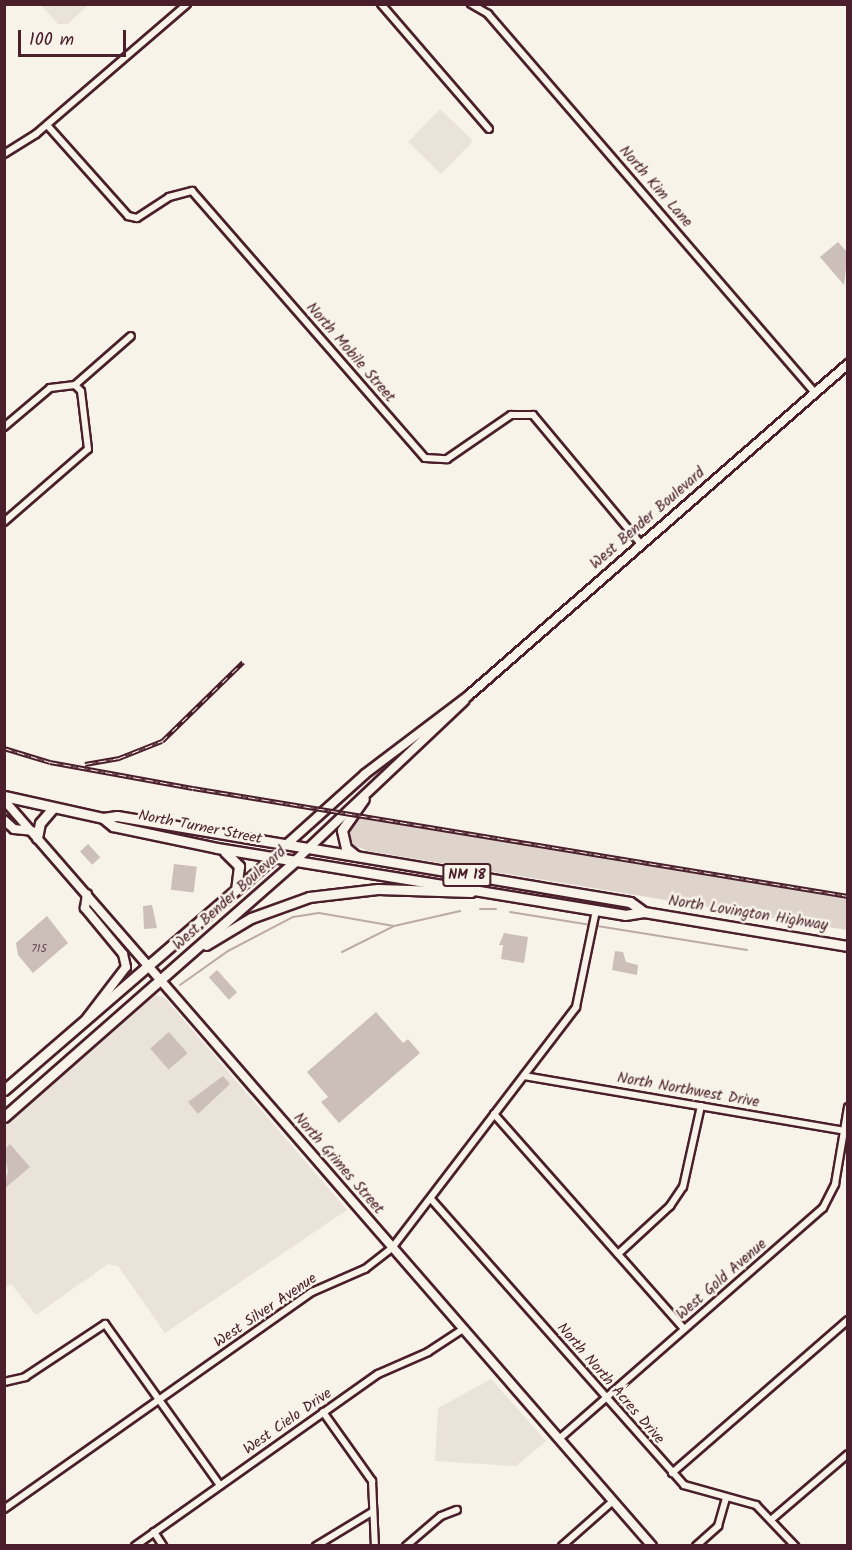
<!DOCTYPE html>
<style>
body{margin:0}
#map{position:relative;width:852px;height:1550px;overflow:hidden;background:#f7f3e8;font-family:Kalam,sans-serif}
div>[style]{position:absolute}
.built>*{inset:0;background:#eae3da;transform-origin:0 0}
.green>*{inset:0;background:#ded4cc}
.stream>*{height:2px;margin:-1px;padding:0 1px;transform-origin:1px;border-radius:1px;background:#bcaaa7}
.building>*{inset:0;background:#ccbfb9;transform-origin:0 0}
.roads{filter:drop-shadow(2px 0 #4a1f2b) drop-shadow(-2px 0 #4a1f2b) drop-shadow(0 2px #4a1f2b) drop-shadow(0 -2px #4a1f2b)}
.minor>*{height:6px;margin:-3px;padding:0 3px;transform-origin:3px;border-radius:3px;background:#f7f3e8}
.secondary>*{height:8px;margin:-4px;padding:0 4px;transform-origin:4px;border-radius:4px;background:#f7f3e8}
.primary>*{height:9px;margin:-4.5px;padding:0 4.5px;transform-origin:4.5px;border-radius:4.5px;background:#f7f3e8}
.rail>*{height:4.5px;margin-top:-2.25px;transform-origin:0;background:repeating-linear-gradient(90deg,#f7f3e8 0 7px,#4a1f2b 0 14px);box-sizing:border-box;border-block:2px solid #4a1f2b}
span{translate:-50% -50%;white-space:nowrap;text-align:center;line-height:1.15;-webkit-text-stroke:5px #f7f3e8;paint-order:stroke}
.number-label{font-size:12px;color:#6a474e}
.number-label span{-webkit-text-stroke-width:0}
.shield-label span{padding:2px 4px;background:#f7f3e8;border:2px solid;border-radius:4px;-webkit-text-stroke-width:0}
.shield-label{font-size:14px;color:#4a1f2b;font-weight:700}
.street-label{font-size:15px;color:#4a1f2b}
.frame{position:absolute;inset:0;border:6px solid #4a1f2b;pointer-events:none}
.scale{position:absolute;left:18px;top:30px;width:108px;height:27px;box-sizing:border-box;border:3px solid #4a1f2b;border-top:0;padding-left:8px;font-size:18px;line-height:21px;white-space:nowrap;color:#4a1f2b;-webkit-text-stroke:4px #f7f3e8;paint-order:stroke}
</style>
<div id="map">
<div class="built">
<div style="clip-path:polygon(41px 5px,88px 5px,68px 24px,58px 24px)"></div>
<div style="left:440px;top:109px;width:46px;height:46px;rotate:44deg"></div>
<div style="clip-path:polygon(155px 995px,165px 998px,347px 1210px,165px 1333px,118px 1266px,108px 1264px,36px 1315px,11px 1284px,5px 1288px,5px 1126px)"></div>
<div style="clip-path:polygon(491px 1379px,546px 1441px,516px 1466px,435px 1461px,438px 1408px)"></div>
</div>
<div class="green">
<div style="clip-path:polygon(355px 816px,847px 898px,847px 930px,368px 851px,355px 846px,346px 833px)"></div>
</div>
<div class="stream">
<div style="left:480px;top:909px;width:16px"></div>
<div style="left:510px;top:912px;width:240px;rotate:9.1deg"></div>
<div style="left:342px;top:952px;width:58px;rotate:-26.6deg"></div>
<div style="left:394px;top:926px;width:68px;rotate:-12.8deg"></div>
<div style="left:180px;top:985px;width:59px;rotate:-35.3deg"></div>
<div style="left:228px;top:951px;width:73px;rotate:-27.6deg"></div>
<div style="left:293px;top:917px;width:26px;rotate:-9deg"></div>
<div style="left:319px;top:913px;width:76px;rotate:9.8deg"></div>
</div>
<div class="building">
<div style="clip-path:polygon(838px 242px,848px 253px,844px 285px,820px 257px)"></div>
<div style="left:88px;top:844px;width:18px;height:11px;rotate:47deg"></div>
<div style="left:174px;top:864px;width:23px;height:26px;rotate:7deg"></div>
<div style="clip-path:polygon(152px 905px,157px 928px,144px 929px,143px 906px)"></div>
<div style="clip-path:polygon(47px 916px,68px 943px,33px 973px,18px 955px,16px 943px)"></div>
<div style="clip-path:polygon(504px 933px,528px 937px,524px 963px,501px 959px,503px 945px,499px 945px)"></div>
<div style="clip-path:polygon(615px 951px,623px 952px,626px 962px,638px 965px,637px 975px,612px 970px)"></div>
<div style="left:217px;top:970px;width:30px;height:11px;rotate:48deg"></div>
<div style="clip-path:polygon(376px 1012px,403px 1043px,408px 1039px,420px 1053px,339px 1123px,321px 1102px,328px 1097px,307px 1072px)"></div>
<div style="left:169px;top:1032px;width:28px;height:25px;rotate:49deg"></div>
<div style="clip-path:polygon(223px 1076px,230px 1084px,198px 1114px,188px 1102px)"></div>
<div style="clip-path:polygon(10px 1144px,30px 1167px,4px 1189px,8px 1171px,4px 1150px)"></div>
</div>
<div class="roads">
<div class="minor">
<div style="left:381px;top:4px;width:165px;rotate:49.2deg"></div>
<div style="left:471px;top:4px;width:20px;rotate:30deg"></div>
<div style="left:488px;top:14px;width:501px;rotate:49.21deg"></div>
<div style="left:47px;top:125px;width:122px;rotate:48.3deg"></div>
<div style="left:128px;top:216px;width:9px;rotate:13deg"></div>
<div style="left:137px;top:218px;width:38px;rotate:-33deg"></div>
<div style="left:169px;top:197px;width:24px;rotate:-15deg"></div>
<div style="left:192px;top:191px;width:354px;rotate:48.9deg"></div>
<div style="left:425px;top:458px;width:22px;rotate:3deg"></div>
<div style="left:447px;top:459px;width:78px;rotate:-34.5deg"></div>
<div style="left:511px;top:415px;width:22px"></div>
<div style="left:533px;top:415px;width:168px;rotate:50.1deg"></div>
<div style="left:4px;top:154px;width:38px;rotate:-32deg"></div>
<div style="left:36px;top:134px;width:199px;rotate:-40.7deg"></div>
<div style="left:4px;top:427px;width:60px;rotate:-40.3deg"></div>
<div style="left:50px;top:388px;width:25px;rotate:-7deg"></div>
<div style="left:75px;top:385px;width:74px;rotate:-41.2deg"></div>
<div style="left:4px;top:522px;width:111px;rotate:-41deg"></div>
<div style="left:88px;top:449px;width:58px;rotate:-96.9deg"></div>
<div style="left:81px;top:391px;width:8px;rotate:-135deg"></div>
<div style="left:524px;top:1076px;width:327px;rotate:9.7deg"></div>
<div style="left:494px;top:1114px;width:287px;rotate:48.5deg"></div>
<div style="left:431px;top:1199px;width:382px;rotate:48.5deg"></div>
<div style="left:684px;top:1485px;width:75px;rotate:15.5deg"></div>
<div style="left:756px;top:1505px;width:57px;rotate:46.4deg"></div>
<div style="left:618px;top:1254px;width:71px;rotate:-42.7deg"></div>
<div style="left:670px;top:1206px;width:23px;rotate:-56deg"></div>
<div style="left:683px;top:1187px;width:83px;rotate:-77.5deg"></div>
<div style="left:4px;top:1382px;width:22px;rotate:-13deg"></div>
<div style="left:25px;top:1377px;width:96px;rotate:-33.5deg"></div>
<div style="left:105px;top:1324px;width:198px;rotate:54.5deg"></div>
<div style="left:323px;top:1412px;width:85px;rotate:54.6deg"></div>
<div style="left:372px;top:1481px;width:65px;rotate:87.4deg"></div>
<div style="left:559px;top:1439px;width:351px;rotate:-41.2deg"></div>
<div style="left:823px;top:1208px;width:27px;rotate:-63deg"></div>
<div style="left:835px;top:1184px;width:78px;rotate:-80.4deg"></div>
<div style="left:672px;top:1473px;width:233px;rotate:-41deg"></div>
<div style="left:4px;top:1509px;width:377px;rotate:-35.2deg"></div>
<div style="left:312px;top:1292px;width:58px;rotate:-23.5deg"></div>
<div style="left:365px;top:1269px;width:34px;rotate:-38deg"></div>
<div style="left:392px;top:1248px;width:303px;rotate:-52.6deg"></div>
<div style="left:576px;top:1007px;width:99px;rotate:-78.3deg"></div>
<div style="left:772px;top:1519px;width:100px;rotate:-40.5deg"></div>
<div style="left:154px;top:1532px;width:17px;rotate:57deg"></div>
<div style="left:135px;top:1546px;width:298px;rotate:-35.3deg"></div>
<div style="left:378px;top:1374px;width:55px;rotate:-23.7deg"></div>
<div style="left:428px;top:1352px;width:42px;rotate:-33.3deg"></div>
<div style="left:316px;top:1546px;width:66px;rotate:-31.3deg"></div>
<div style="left:406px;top:1546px;width:46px;rotate:-40.6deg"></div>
<div style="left:441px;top:1516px;width:17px;rotate:-21deg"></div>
<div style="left:562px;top:1546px;width:68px;rotate:-41.4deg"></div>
<div style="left:696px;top:1546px;width:30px;rotate:-42deg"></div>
<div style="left:718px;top:1526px;width:29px;rotate:-74deg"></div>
</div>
<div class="secondary">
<div style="left:4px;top:800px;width:988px;rotate:49.02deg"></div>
<div style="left:4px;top:820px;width:13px;rotate:42deg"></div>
<div style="left:14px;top:829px;width:18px;rotate:6deg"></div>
<div style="left:286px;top:845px;width:106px;rotate:-41.9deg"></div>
<div style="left:365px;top:774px;width:129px;rotate:-37.1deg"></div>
<div style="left:468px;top:696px;width:505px;rotate:-41.14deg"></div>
<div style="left:295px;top:861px;width:233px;rotate:-43.4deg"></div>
<div style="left:87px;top:1018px;width:64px;rotate:-52.6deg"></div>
<div style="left:126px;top:967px;width:13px;rotate:-103deg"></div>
<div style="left:123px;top:954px;width:60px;rotate:-129.6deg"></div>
<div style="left:85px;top:908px;width:14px;rotate:-82deg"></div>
</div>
<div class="primary">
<div style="left:4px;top:796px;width:101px;rotate:12.5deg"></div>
<div style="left:103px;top:818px;width:14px;rotate:-8deg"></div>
<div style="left:117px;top:816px;width:520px;rotate:9.52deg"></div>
<div style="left:630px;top:902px;width:17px;rotate:36deg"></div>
<div style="left:103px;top:818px;width:13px;rotate:39deg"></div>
<div style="left:113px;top:826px;width:106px;rotate:11.9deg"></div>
<div style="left:217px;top:848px;width:413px;rotate:9.3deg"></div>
<div style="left:625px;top:915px;width:19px;rotate:-9deg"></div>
<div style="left:644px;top:912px;width:207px;rotate:9.5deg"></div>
<div style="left:37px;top:838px;width:15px;rotate:-79deg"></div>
<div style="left:40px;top:823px;width:20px;rotate:-49deg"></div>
<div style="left:225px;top:852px;width:20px;rotate:45deg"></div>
<div style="left:239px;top:866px;width:24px;rotate:97deg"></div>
<div style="left:356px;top:856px;width:13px;rotate:-141deg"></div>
<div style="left:346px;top:848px;width:18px;rotate:-103deg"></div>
<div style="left:342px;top:830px;width:38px;rotate:-55deg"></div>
<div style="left:206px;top:945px;width:52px;rotate:-31deg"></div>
<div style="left:251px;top:918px;width:62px;rotate:-19.9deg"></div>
<div style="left:309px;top:897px;width:69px;rotate:-6.6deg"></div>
<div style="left:378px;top:889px;width:93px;rotate:1.8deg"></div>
<div style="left:4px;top:1090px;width:358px;rotate:-40.8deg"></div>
<div style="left:4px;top:1117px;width:388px;rotate:-41.3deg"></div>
</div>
</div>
<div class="rail">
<div style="left:4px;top:748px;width:48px;rotate:16.9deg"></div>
<div style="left:50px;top:762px;width:145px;rotate:10.3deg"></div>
<div style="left:193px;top:788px;width:664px;rotate:9.36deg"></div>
<div style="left:85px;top:764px;width:35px;rotate:-10deg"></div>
<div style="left:119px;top:758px;width:46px;rotate:-21.6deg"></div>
<div style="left:162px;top:741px;width:113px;rotate:-44.3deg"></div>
</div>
<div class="number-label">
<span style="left:39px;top:949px">715</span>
</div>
<div class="shield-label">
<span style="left:467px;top:875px">NM 18</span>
</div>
<div class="street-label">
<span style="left:655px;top:187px;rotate:49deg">North Kim Lane</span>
<span style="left:350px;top:353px;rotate:49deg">North Mobile Street</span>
<span style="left:648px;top:519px;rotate:-41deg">West Bender Boulevard</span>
<span style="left:200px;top:828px;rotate:11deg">North Turner Street</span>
<span style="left:230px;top:899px;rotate:-42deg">West Bender Boulevard</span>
<span style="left:748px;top:914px;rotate:9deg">North Lovington Highway</span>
<span style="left:688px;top:1091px;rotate:10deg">North Northwest Drive</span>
<span style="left:338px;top:1164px;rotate:49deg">North Grimes Street</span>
<span style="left:722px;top:1280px;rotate:-41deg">West Gold Avenue</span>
<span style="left:266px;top:1311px;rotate:-34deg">West Silver Avenue</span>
<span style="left:610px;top:1384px;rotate:49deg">North North Acres Drive</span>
<span style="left:288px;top:1422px;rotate:-35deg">West Cielo Drive</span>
</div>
<div class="frame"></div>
<div class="scale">100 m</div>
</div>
